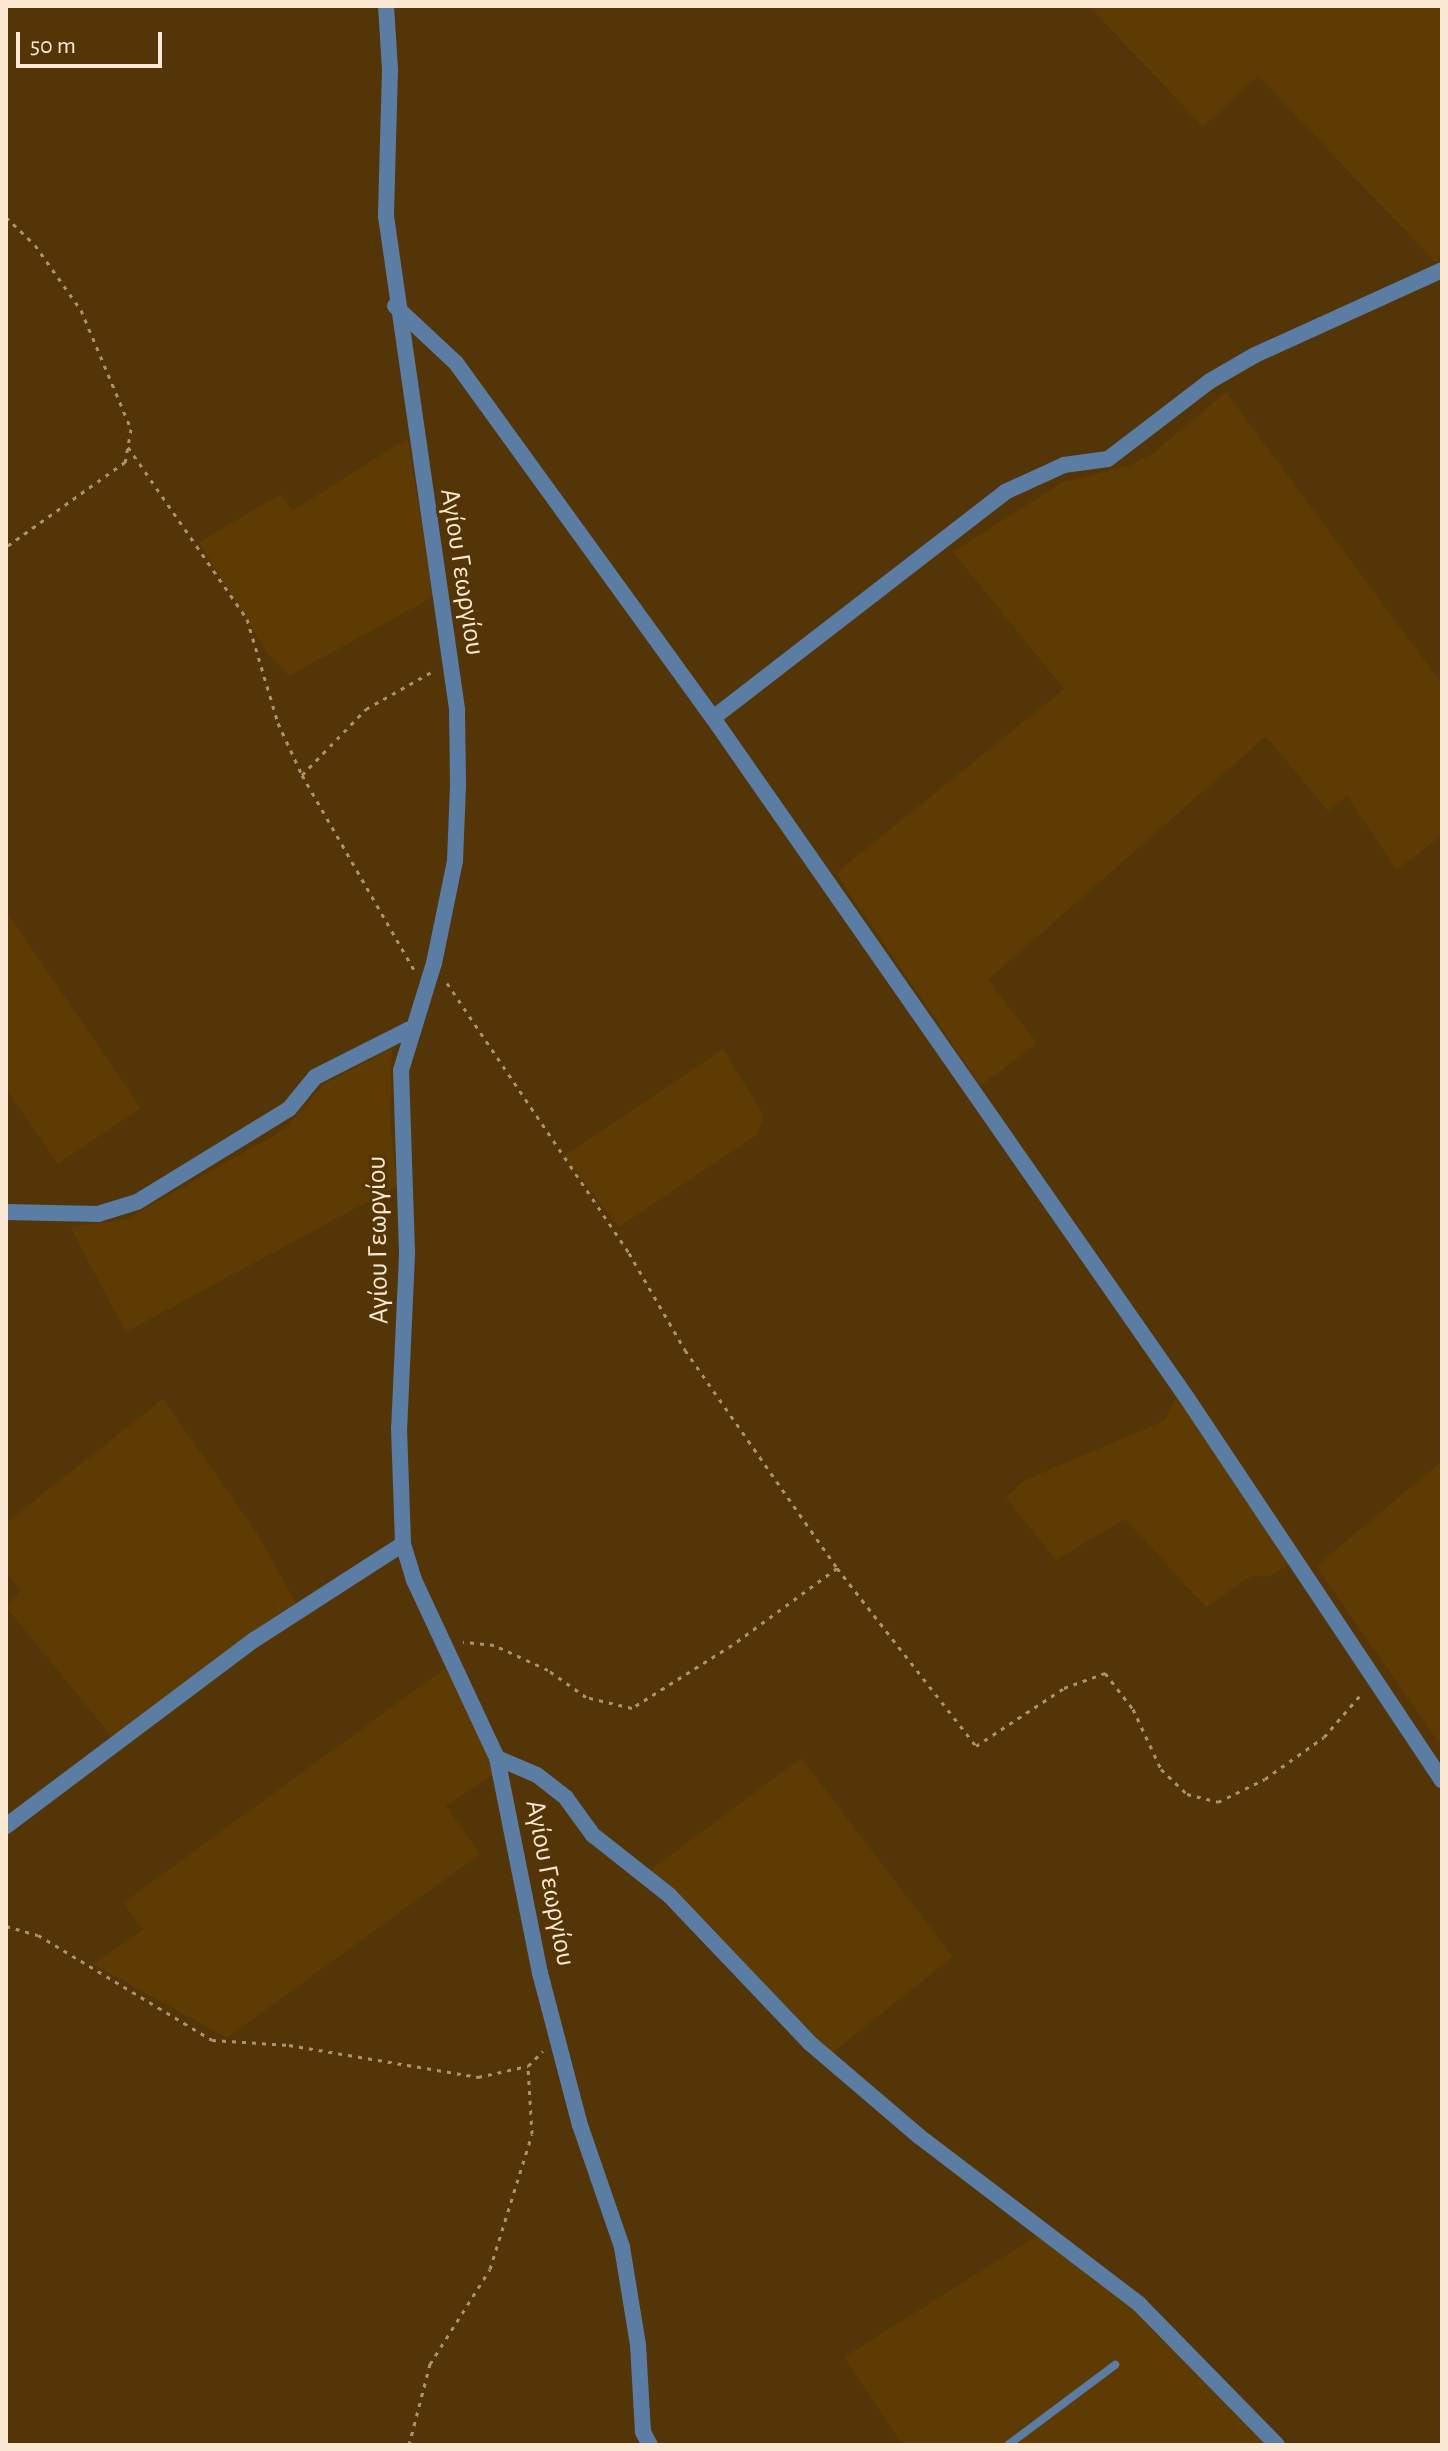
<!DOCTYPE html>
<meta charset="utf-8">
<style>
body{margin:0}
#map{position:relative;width:1448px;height:2451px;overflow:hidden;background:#533507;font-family:"Alegreya Sans",sans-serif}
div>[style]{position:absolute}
.built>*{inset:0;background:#5e3b02}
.path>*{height:3px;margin-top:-1.5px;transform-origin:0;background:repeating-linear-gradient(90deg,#ab9372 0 4px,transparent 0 10px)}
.service>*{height:8px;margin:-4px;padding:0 4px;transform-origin:4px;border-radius:4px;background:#5b7da3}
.minor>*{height:16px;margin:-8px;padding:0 8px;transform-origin:8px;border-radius:8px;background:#5b7da3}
span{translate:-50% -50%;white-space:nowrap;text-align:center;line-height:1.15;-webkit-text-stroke:6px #533507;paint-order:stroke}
.street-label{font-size:28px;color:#fbe8d2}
.frame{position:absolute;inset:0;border:8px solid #fbe8d2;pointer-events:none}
.scale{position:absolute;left:16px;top:32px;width:146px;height:36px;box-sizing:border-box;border:4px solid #fbe8d2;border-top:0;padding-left:10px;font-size:24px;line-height:28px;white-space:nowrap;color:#fbe8d2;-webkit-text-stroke:6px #533507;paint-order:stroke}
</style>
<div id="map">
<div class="built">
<div style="clip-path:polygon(1089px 6px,1442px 6px,1442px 258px,1436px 263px,1258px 76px,1203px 127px)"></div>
<div style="clip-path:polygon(1226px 392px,1442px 684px,1442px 835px,1397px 870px,1347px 796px,1328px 811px,1266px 736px,988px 980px,1037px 1043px,981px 1086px,836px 873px,1064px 689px,953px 552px,1061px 483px,1128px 466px,1152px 454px)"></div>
<div style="clip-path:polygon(408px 438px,433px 597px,289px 676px,268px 654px,199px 542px,281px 494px,292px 511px)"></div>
<div style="clip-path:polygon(6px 911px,141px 1108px,58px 1164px,6px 1089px)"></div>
<div style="clip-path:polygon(392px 1048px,390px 1125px,397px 1186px,126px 1332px,70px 1227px,127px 1219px,285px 1129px,324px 1084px)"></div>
<div style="clip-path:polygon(723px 1049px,764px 1116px,757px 1135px,619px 1227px,564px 1156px)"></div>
<div style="clip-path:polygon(1177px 1396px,1290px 1564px,1268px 1577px,1252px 1576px,1206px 1607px,1125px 1519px,1056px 1560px,1006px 1498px,1023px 1481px,1164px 1421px)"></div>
<div style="clip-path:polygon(163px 1399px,257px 1533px,297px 1605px,112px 1737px,6px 1607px,21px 1591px,6px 1572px,6px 1523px)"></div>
<div style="clip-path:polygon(1442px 1461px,1442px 1741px,1439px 1743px,1316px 1566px)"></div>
<div style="clip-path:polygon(451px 1664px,494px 1774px,446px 1806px,480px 1854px,227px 2038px,93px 1964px,143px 1930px,123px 1903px)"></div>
<div style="clip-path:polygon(801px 1758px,953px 1957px,832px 2053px,649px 1871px)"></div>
<div style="clip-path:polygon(1038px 2235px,1160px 2330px,1267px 2445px,903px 2445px,844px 2357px)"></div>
</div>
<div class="path">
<div style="left:6px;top:217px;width:40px;rotate:44deg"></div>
<div style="left:35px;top:245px;width:80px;rotate:54.7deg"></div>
<div style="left:81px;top:310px;width:129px;rotate:67.2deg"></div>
<div style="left:131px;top:429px;width:34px;rotate:100deg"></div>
<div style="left:125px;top:462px;width:146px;rotate:144.5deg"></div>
<div style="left:128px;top:447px;width:209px;rotate:55.3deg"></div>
<div style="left:247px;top:619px;width:109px;rotate:73.4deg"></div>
<div style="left:278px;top:723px;width:57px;rotate:65.2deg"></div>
<div style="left:302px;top:775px;width:225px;rotate:60.1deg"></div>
<div style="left:302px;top:775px;width:92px;rotate:-45.9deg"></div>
<div style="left:366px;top:709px;width:79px;rotate:-29.5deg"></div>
<div style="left:447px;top:983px;width:326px;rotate:56deg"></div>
<div style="left:629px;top:1253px;width:112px;rotate:60deg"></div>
<div style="left:685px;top:1350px;width:266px;rotate:55.1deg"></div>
<div style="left:837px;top:1568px;width:130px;rotate:143.7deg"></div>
<div style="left:732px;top:1645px;width:118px;rotate:147.8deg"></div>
<div style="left:632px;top:1708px;width:47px;rotate:-166.6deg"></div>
<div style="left:586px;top:1697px;width:47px;rotate:-144.6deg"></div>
<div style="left:548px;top:1670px;width:60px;rotate:-155.2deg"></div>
<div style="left:494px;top:1645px;width:31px;rotate:-174deg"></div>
<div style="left:837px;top:1568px;width:226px;rotate:52deg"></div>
<div style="left:976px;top:1746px;width:105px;rotate:-33.4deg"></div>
<div style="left:1064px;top:1688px;width:44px;rotate:-20.1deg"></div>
<div style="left:1105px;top:1673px;width:46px;rotate:52.1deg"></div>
<div style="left:1133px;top:1709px;width:66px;rotate:65deg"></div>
<div style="left:1161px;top:1769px;width:36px;rotate:44deg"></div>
<div style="left:1187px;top:1794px;width:32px;rotate:14deg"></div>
<div style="left:1218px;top:1802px;width:52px;rotate:-26.1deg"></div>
<div style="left:1265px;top:1779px;width:72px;rotate:-35.4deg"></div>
<div style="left:1324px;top:1737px;width:60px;rotate:-49.1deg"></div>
<div style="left:6px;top:1926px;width:33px;rotate:16deg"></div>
<div style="left:38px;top:1935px;width:203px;rotate:31.1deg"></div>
<div style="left:212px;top:2040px;width:77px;rotate:3.7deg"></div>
<div style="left:289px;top:2045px;width:192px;rotate:9.6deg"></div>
<div style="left:478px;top:2077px;width:51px;rotate:-12.4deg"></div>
<div style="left:528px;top:2066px;width:21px;rotate:-45deg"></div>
<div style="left:409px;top:2445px;width:84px;rotate:-75.5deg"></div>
<div style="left:430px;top:2364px;width:112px;rotate:-57.7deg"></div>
<div style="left:490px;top:2269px;width:141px;rotate:-72.7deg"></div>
<div style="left:532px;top:2134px;width:68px;rotate:-93.4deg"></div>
</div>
<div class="service">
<div style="left:1008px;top:2445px;width:134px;rotate:-36.8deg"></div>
</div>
<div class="minor">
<div style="left:386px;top:6px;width:64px;rotate:86.4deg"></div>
<div style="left:390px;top:70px;width:146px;rotate:91.6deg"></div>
<div style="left:386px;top:216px;width:499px;rotate:81.8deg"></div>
<div style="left:457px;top:710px;width:76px;rotate:89.2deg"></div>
<div style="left:458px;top:786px;width:75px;rotate:92.3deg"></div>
<div style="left:455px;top:861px;width:104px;rotate:101.6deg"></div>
<div style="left:434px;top:963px;width:112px;rotate:107.1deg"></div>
<div style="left:401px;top:1070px;width:185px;rotate:88.1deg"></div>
<div style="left:407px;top:1255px;width:173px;rotate:92.6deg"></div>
<div style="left:399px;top:1428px;width:116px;rotate:88deg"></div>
<div style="left:403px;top:1544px;width:38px;rotate:73deg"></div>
<div style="left:414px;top:1580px;width:196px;rotate:65deg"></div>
<div style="left:497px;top:1758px;width:219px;rotate:78.7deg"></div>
<div style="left:540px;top:1973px;width:157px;rotate:75.3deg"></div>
<div style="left:580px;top:2125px;width:129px;rotate:71deg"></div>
<div style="left:622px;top:2247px;width:99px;rotate:80.7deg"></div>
<div style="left:638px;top:2345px;width:87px;rotate:86.7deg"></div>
<div style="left:643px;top:2432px;width:15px;rotate:62deg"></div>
<div style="left:395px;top:306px;width:83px;rotate:43.1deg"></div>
<div style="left:456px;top:363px;width:438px;rotate:54.1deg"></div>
<div style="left:713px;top:718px;width:829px;rotate:55.12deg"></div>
<div style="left:1187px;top:1398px;width:460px;rotate:56.3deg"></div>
<div style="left:713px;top:718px;width:369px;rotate:-37.7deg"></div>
<div style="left:1005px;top:492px;width:65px;rotate:-24.6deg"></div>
<div style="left:1064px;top:465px;width:44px;rotate:-7.8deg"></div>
<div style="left:1108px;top:459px;width:128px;rotate:-37.4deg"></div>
<div style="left:1210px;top:381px;width:52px;rotate:-30deg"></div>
<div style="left:1255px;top:355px;width:205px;rotate:-24.4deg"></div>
<div style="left:6px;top:1212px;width:92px;rotate:1.2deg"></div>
<div style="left:98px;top:1214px;width:41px;rotate:-17.1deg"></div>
<div style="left:137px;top:1202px;width:178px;rotate:-31.5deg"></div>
<div style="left:289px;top:1109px;width:41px;rotate:-50.9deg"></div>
<div style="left:315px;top:1077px;width:106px;rotate:-26.8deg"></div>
<div style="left:497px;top:1758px;width:43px;rotate:23deg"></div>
<div style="left:537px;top:1775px;width:37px;rotate:38deg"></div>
<div style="left:566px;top:1798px;width:46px;rotate:53.9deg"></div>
<div style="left:593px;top:1835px;width:97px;rotate:38.3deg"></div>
<div style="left:669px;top:1895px;width:206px;rotate:46.4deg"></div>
<div style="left:811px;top:2044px;width:143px;rotate:40.5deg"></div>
<div style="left:920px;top:2137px;width:275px;rotate:37.3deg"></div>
<div style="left:1139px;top:2304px;width:197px;rotate:45.6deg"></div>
<div style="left:6px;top:1826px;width:310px;rotate:-36.9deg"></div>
<div style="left:254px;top:1640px;width:177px;rotate:-32.8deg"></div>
</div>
<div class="street-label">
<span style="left:462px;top:572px;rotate:81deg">Αγίου Γεωργίου</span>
<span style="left:378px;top:1240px;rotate:-91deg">Αγίου Γεωργίου</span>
<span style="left:550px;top:1883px;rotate:79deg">Αγίου Γεωργίου</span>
</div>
<div class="frame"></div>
<div class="scale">50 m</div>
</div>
